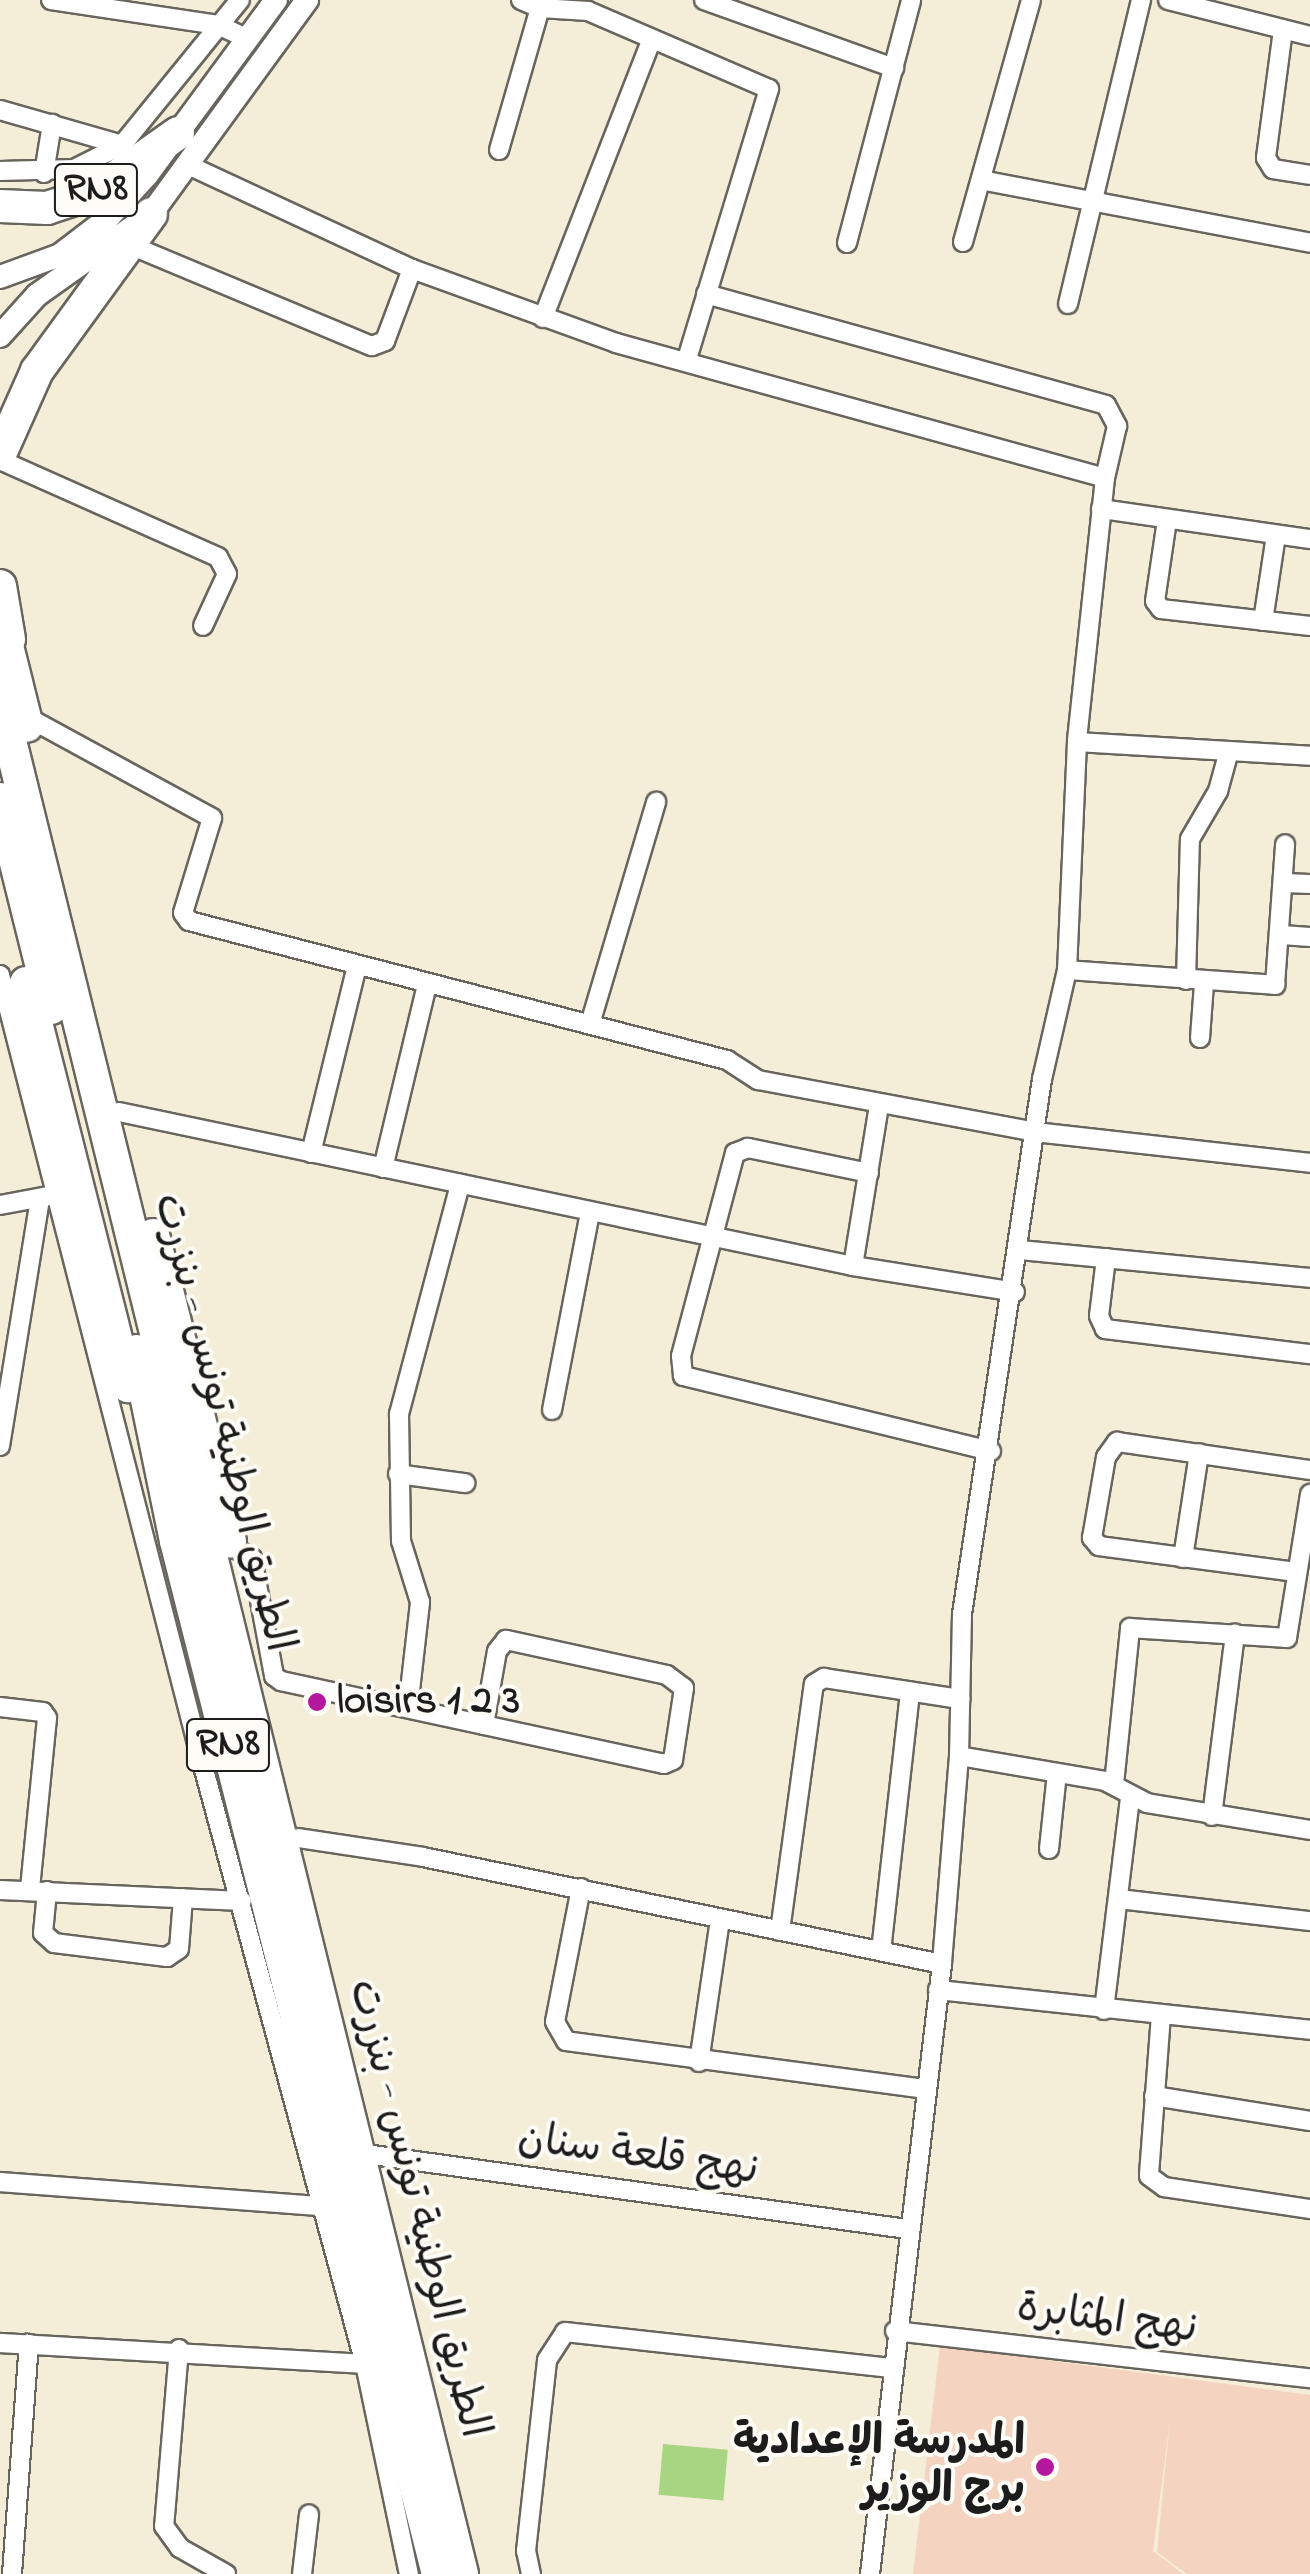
<!DOCTYPE html>
<meta charset="utf-8">
<style>
body{margin:0}
#map{position:relative;width:1310px;height:2574px;overflow:hidden;background:#f4edd8;font-family:"Indie Flower","Playpen Sans Arabic",sans-serif}
div>[style]{position:absolute}
.built>*{inset:0;background:#f5d3c1}
.green>*{inset:0;background:#a8d581;transform-origin:0 0}
.roads{filter:drop-shadow(2px 0 #68655e) drop-shadow(-2px 0 #68655e) drop-shadow(0 2px #68655e) drop-shadow(0 -2px #68655e)}
.minor>*{height:18px;margin:-9px;padding:0 9px;transform-origin:9px;border-radius:9px;background:#fff}
.tertiary>*{height:22px;margin:-11px;padding:0 11px;transform-origin:11px;border-radius:11px;background:#fff}
.motorway>*{height:32px;margin:-16px;padding:0 16px;transform-origin:16px;border-radius:16px;background:#fff}
.dots>*{width:28px;height:28px;translate:-50% -50%;box-sizing:border-box;border:5px solid #fdfcf7;border-radius:50%}
span{translate:-50% -50%;white-space:nowrap;text-align:center;line-height:1.15;-webkit-text-stroke:8px #fdfcf7;paint-order:stroke}
.shield-label span{padding:2px 8px;background:#fdfcf7;border:2px solid;border-radius:8px;-webkit-text-stroke-width:0}
.shield-label{font-size:40px;color:#1c1c1c;font-weight:700}
.street-label{font-size:42px;color:#1c1c1c}
.poi-label{font-size:42px;color:#1c1c1c;font-weight:700}
.left{translate:0 -50%;text-align:left}
.right{translate:-100% -50%;text-align:right}
</style>
<div id="map">
<div class="built">
<div style="clip-path:polygon(940px 2346px,1310px 2395px,1310px 2574px,1187px 2574px,1157px 2552px,1170px 2420px,1153px 2551px,1183px 2574px,913px 2574px)"></div>
</div>
<div class="green">
<div style="left:663px;top:2444px;width:65px;height:51px;rotate:5deg"></div>
</div>
<div class="roads">
<div class="minor">
<div style="left:51px;top:0;width:169px;rotate:8.5deg"></div>
<div style="left:218px;top:25px;width:33px;rotate:25deg"></div>
<div style="left:521px;top:0;width:21px;rotate:23deg"></div>
<div style="left:540px;top:8px;width:48px;rotate:3.6deg"></div>
<div style="left:588px;top:11px;width:197px;rotate:23.3deg"></div>
<div style="left:769px;top:89px;width:285px;rotate:106.9deg"></div>
<div style="left:704px;top:0;width:202px;rotate:19.7deg"></div>
<div style="left:1168px;top:0;width:146px;rotate:14.2deg"></div>
<div style="left:1283px;top:30px;width:129px;rotate:97.6deg"></div>
<div style="left:1266px;top:158px;width:13px;rotate:58deg"></div>
<div style="left:1273px;top:169px;width:37px;rotate:9deg"></div>
<div style="left:0;top:110px;width:127px;rotate:16deg"></div>
<div style="left:499px;top:150px;width:148px;rotate:-73.9deg"></div>
<div style="left:190px;top:166px;width:245px;rotate:24.9deg"></div>
<div style="left:412px;top:269px;width:217px;rotate:19.9deg"></div>
<div style="left:616px;top:343px;width:507px;rotate:15.43deg"></div>
<div style="left:1105px;top:478px;width:265px;rotate:96.1deg"></div>
<div style="left:1077px;top:742px;width:228px;rotate:92.5deg"></div>
<div style="left:1067px;top:970px;width:112px;rotate:102.9deg"></div>
<div style="left:1042px;top:1079px;width:541px;rotate:98.5deg"></div>
<div style="left:962px;top:1614px;width:142px;rotate:91.2deg"></div>
<div style="left:959px;top:1756px;width:209px;rotate:94.7deg"></div>
<div style="left:942px;top:1964px;width:614px;rotate:96.73deg"></div>
<div style="left:0;top:171px;width:74px;rotate:-1.5deg"></div>
<div style="left:74px;top:169px;width:54px;rotate:-26.6deg"></div>
<div style="left:122px;top:145px;width:187px;rotate:-50.9deg"></div>
<div style="left:44px;top:173px;width:50px;rotate:-80.7deg"></div>
<div style="left:981px;top:180px;width:335px;rotate:10.8deg"></div>
<div style="left:963px;top:242px;width:251px;rotate:-74.3deg"></div>
<div style="left:847px;top:243px;width:251px;rotate:-75.2deg"></div>
<div style="left:130px;top:245px;width:262px;rotate:22.7deg"></div>
<div style="left:372px;top:346px;width:14px;rotate:-21deg"></div>
<div style="left:385px;top:341px;width:77px;rotate:-69.4deg"></div>
<div style="left:706px;top:294px;width:415px;rotate:15.5deg"></div>
<div style="left:1106px;top:405px;width:24px;rotate:62deg"></div>
<div style="left:1117px;top:426px;width:53px;rotate:103deg"></div>
<div style="left:1068px;top:304px;width:313px;rotate:-76.5deg"></div>
<div style="left:543px;top:318px;width:297px;rotate:-68.7deg"></div>
<div style="left:0;top:460px;width:239px;rotate:24deg"></div>
<div style="left:218px;top:557px;width:19px;rotate:62deg"></div>
<div style="left:227px;top:574px;width:57px;rotate:114.8deg"></div>
<div style="left:1101px;top:509px;width:211px;rotate:8.2deg"></div>
<div style="left:1167px;top:520px;width:82px;rotate:98.4deg"></div>
<div style="left:1155px;top:601px;width:10px;rotate:53deg"></div>
<div style="left:1161px;top:609px;width:150px;rotate:6.5deg"></div>
<div style="left:1263px;top:621px;width:87px;rotate:-81.4deg"></div>
<div style="left:25px;top:716px;width:213px;rotate:28.6deg"></div>
<div style="left:212px;top:818px;width:99px;rotate:107deg"></div>
<div style="left:183px;top:913px;width:10px;rotate:53deg"></div>
<div style="left:189px;top:921px;width:556px;rotate:14.49deg"></div>
<div style="left:727px;top:1060px;width:37px;rotate:33deg"></div>
<div style="left:758px;top:1080px;width:282px;rotate:10.6deg"></div>
<div style="left:1035px;top:1132px;width:277px;rotate:6.4deg"></div>
<div style="left:1077px;top:742px;width:233px;rotate:3.4deg"></div>
<div style="left:1284px;top:883px;width:26px;rotate:2deg"></div>
<div style="left:1282px;top:935px;width:28px;rotate:4deg"></div>
<div style="left:1067px;top:970px;width:209px;rotate:4.1deg"></div>
<div style="left:1275px;top:985px;width:141px;rotate:-85.9deg"></div>
<div style="left:0;top:975px;width:801px;rotate:75.62deg"></div>
<div style="left:199px;top:1751px;width:635px;rotate:74.85deg"></div>
<div style="left:365px;top:2364px;width:215px;rotate:78.2deg"></div>
<div style="left:1186px;top:980px;width:141px;rotate:-88.4deg"></div>
<div style="left:1190px;top:839px;width:56px;rotate:-59.7deg"></div>
<div style="left:1218px;top:791px;width:41px;rotate:-74.6deg"></div>
<div style="left:590px;top:1024px;width:232px;rotate:-73.4deg"></div>
<div style="left:1200px;top:1038px;width:55px;rotate:-85.8deg"></div>
<div style="left:119px;top:1112px;width:750px;rotate:11.85deg"></div>
<div style="left:853px;top:1266px;width:164px;rotate:9.1deg"></div>
<div style="left:311px;top:1153px;width:193px;rotate:-76.2deg"></div>
<div style="left:383px;top:1168px;width:188px;rotate:-76.5deg"></div>
<div style="left:869px;top:1173px;width:124px;rotate:-168.3deg"></div>
<div style="left:748px;top:1148px;width:14px;rotate:159deg"></div>
<div style="left:735px;top:1153px;width:210px;rotate:104.9deg"></div>
<div style="left:681px;top:1356px;width:20px;rotate:84deg"></div>
<div style="left:683px;top:1376px;width:317px;rotate:13.7deg"></div>
<div style="left:0;top:1205px;width:50px;rotate:-10.4deg"></div>
<div style="left:1020px;top:1250px;width:291px;rotate:5.5deg"></div>
<div style="left:1106px;top:1258px;width:58px;rotate:96.9deg"></div>
<div style="left:1099px;top:1316px;width:14px;rotate:65deg"></div>
<div style="left:1105px;top:1329px;width:207px;rotate:7deg"></div>
<div style="left:853px;top:1266px;width:163px;rotate:-80.8deg"></div>
<div style="left:552px;top:1410px;width:202px;rotate:-79.1deg"></div>
<div style="left:0;top:1446px;width:251px;rotate:-80.8deg"></div>
<div style="left:398px;top:1474px;width:68px;rotate:7.7deg"></div>
<div style="left:231px;top:1546px;width:24px;rotate:30deg"></div>
<div style="left:252px;top:1558px;width:120px;rotate:79.4deg"></div>
<div style="left:274px;top:1676px;width:9px;rotate:36deg"></div>
<div style="left:281px;top:1681px;width:208px;rotate:12.2deg"></div>
<div style="left:484px;top:1725px;width:184px;rotate:12.2deg"></div>
<div style="left:664px;top:1764px;width:10px;rotate:-24deg"></div>
<div style="left:673px;top:1760px;width:73px;rotate:-81.3deg"></div>
<div style="left:684px;top:1688px;width:21px;rotate:-143deg"></div>
<div style="left:667px;top:1675px;width:165px;rotate:-167.7deg"></div>
<div style="left:506px;top:1640px;width:14px;rotate:129deg"></div>
<div style="left:497px;top:1651px;width:75px;rotate:100deg"></div>
<div style="left:1183px;top:1558px;width:106px;rotate:-81.3deg"></div>
<div style="left:1296px;top:1572px;width:199px;rotate:-172.5deg"></div>
<div style="left:1099px;top:1546px;width:11px;rotate:-131deg"></div>
<div style="left:1092px;top:1538px;width:82px;rotate:-80.2deg"></div>
<div style="left:1106px;top:1457px;width:19px;rotate:-54deg"></div>
<div style="left:1117px;top:1442px;width:195px;rotate:8.3deg"></div>
<div style="left:0;top:1707px;width:43px;rotate:6.6deg"></div>
<div style="left:43px;top:1712px;width:7px;rotate:56deg"></div>
<div style="left:47px;top:1718px;width:172px;rotate:95.7deg"></div>
<div style="left:408px;top:1708px;width:107px;rotate:-83.5deg"></div>
<div style="left:420px;top:1602px;width:64px;rotate:-107.3deg"></div>
<div style="left:401px;top:1541px;width:127px;rotate:-90.9deg"></div>
<div style="left:399px;top:1414px;width:238px;rotate:-75.1deg"></div>
<div style="left:959px;top:1756px;width:148px;rotate:9.7deg"></div>
<div style="left:1105px;top:1781px;width:47px;rotate:27.6deg"></div>
<div style="left:1147px;top:1803px;width:165px;rotate:9.4deg"></div>
<div style="left:1114px;top:1784px;width:157px;rotate:-84.1deg"></div>
<div style="left:1130px;top:1628px;width:157px;rotate:3.6deg"></div>
<div style="left:1287px;top:1638px;width:146px;rotate:-80.9deg"></div>
<div style="left:1212px;top:1816px;width:184px;rotate:-82.8deg"></div>
<div style="left:298px;top:1838px;width:126px;rotate:8.6deg"></div>
<div style="left:423px;top:1857px;width:530px;rotate:11.65deg"></div>
<div style="left:1049px;top:1849px;width:76px;rotate:-84deg"></div>
<div style="left:581px;top:1888px;width:136px;rotate:101deg"></div>
<div style="left:555px;top:2022px;width:22px;rotate:60deg"></div>
<div style="left:566px;top:2041px;width:364px;rotate:7.6deg"></div>
<div style="left:0;top:1890px;width:242px;rotate:2.6deg"></div>
<div style="left:47px;top:1891px;width:42px;rotate:95.4deg"></div>
<div style="left:43px;top:1933px;width:15px;rotate:42deg"></div>
<div style="left:54px;top:1943px;width:114px;rotate:7.1deg"></div>
<div style="left:167px;top:1957px;width:14px;rotate:-34deg"></div>
<div style="left:179px;top:1949px;width:51px;rotate:-85.5deg"></div>
<div style="left:1119px;top:1899px;width:192px;rotate:6.6deg"></div>
<div style="left:780px;top:1931px;width:249px;rotate:-82.2deg"></div>
<div style="left:814px;top:1684px;width:12px;rotate:-31deg"></div>
<div style="left:824px;top:1678px;width:138px;rotate:8.8deg"></div>
<div style="left:881px;top:1951px;width:261px;rotate:-83.6deg"></div>
<div style="left:938px;top:1990px;width:374px;rotate:6.1deg"></div>
<div style="left:1104px;top:2010px;width:213px;rotate:-83deg"></div>
<div style="left:1161px;top:2015px;width:161px;rotate:94.3deg"></div>
<div style="left:1149px;top:2176px;width:19px;rotate:36deg"></div>
<div style="left:1164px;top:2187px;width:148px;rotate:8.6deg"></div>
<div style="left:699px;top:2062px;width:145px;rotate:-81.6deg"></div>
<div style="left:1154px;top:2096px;width:158px;rotate:9.1deg"></div>
<div style="left:358px;top:2153px;width:554px;rotate:7.88deg"></div>
<div style="left:0;top:2182px;width:320px;rotate:4.3deg"></div>
<div style="left:895px;top:2331px;width:418px;rotate:6.5deg"></div>
<div style="left:0;top:2343px;width:366px;rotate:3.3deg"></div>
<div style="left:179px;top:2349px;width:178px;rotate:94.8deg"></div>
<div style="left:164px;top:2526px;width:27px;rotate:54deg"></div>
<div style="left:180px;top:2548px;width:53px;rotate:29.5deg"></div>
<div style="left:12px;top:2574px;width:231px;rotate:-85.8deg"></div>
<div style="left:302px;top:2574px;width:60px;rotate:-83.3deg"></div>
<div style="left:531px;top:2574px;width:24px;rotate:-102deg"></div>
<div style="left:526px;top:2551px;width:192px;rotate:-83.7deg"></div>
<div style="left:547px;top:2360px;width:33px;rotate:-57deg"></div>
<div style="left:565px;top:2332px;width:328px;rotate:6.3deg"></div>
</div>
<div class="tertiary">
<div style="left:0;top:277px;width:64px;rotate:-20.1deg"></div>
<div style="left:60px;top:255px;width:58px;rotate:-37.3deg"></div>
<div style="left:106px;top:220px;width:61px;rotate:-47.7deg"></div>
<div style="left:147px;top:175px;width:217px;rotate:-53.6deg"></div>
<div style="left:0;top:336px;width:55px;rotate:-47.9deg"></div>
<div style="left:37px;top:295px;width:140px;rotate:-35.4deg"></div>
<div style="left:151px;top:214px;width:265px;rotate:-53.9deg"></div>
</div>
<div class="motorway">
<div style="left:0;top:206px;width:47px;rotate:2.4deg"></div>
<div style="left:47px;top:208px;width:48px;rotate:-18.1deg"></div>
<div style="left:93px;top:193px;width:104px;rotate:-35.2deg"></div>
<div style="left:0;top:454px;width:91px;rotate:-66deg"></div>
<div style="left:37px;top:371px;width:194px;rotate:-54deg"></div>
<div style="left:0;top:586px;width:54px;rotate:80.4deg"></div>
<div style="left:0;top:618px;width:111px;rotate:76deg"></div>
<div style="left:0;top:700px;width:1930px;rotate:76.15deg"></div>
<div style="left:0;top:799px;width:215px;rotate:76deg"></div>
<div style="left:26px;top:983px;width:416px;rotate:75.8deg"></div>
<div style="left:153px;top:1235px;width:316px;rotate:75.9deg"></div>
<div style="left:137px;top:1351px;width:194px;rotate:78.4deg"></div>
<div style="left:176px;top:1541px;width:1066px;rotate:75.77deg"></div>
</div>
</div>
<div class="dots">
<div style="left:317px;top:1702px;background:#b5179e"></div>
<div style="left:1045px;top:2467px;background:#b5179e"></div>
</div>
<div class="shield-label">
<span style="left:96px;top:190px">RN8</span>
<span style="left:228px;top:1745px">RN8</span>
</div>
<div class="street-label">
<span style="left:222px;top:1423px;rotate:76deg">الطريق الوطنية تونس - بنزرت</span>
<span style="left:638px;top:2156px;rotate:8deg">نهج قلعة سنان</span>
<span style="left:417px;top:2209px;rotate:76deg">الطريق الوطنية تونس - بنزرت</span>
<span style="left:1107px;top:2320px;rotate:7deg">نهج المثابرة</span>
</div>
<div class="poi-label">
<span class="left" style="left:337px;top:1702px">loisirs 1 2 3</span>
<span class="right" style="left:1025px;top:2467px">المدرسة الإعدادية<br>برج الوزير</span>
</div>
</div>
